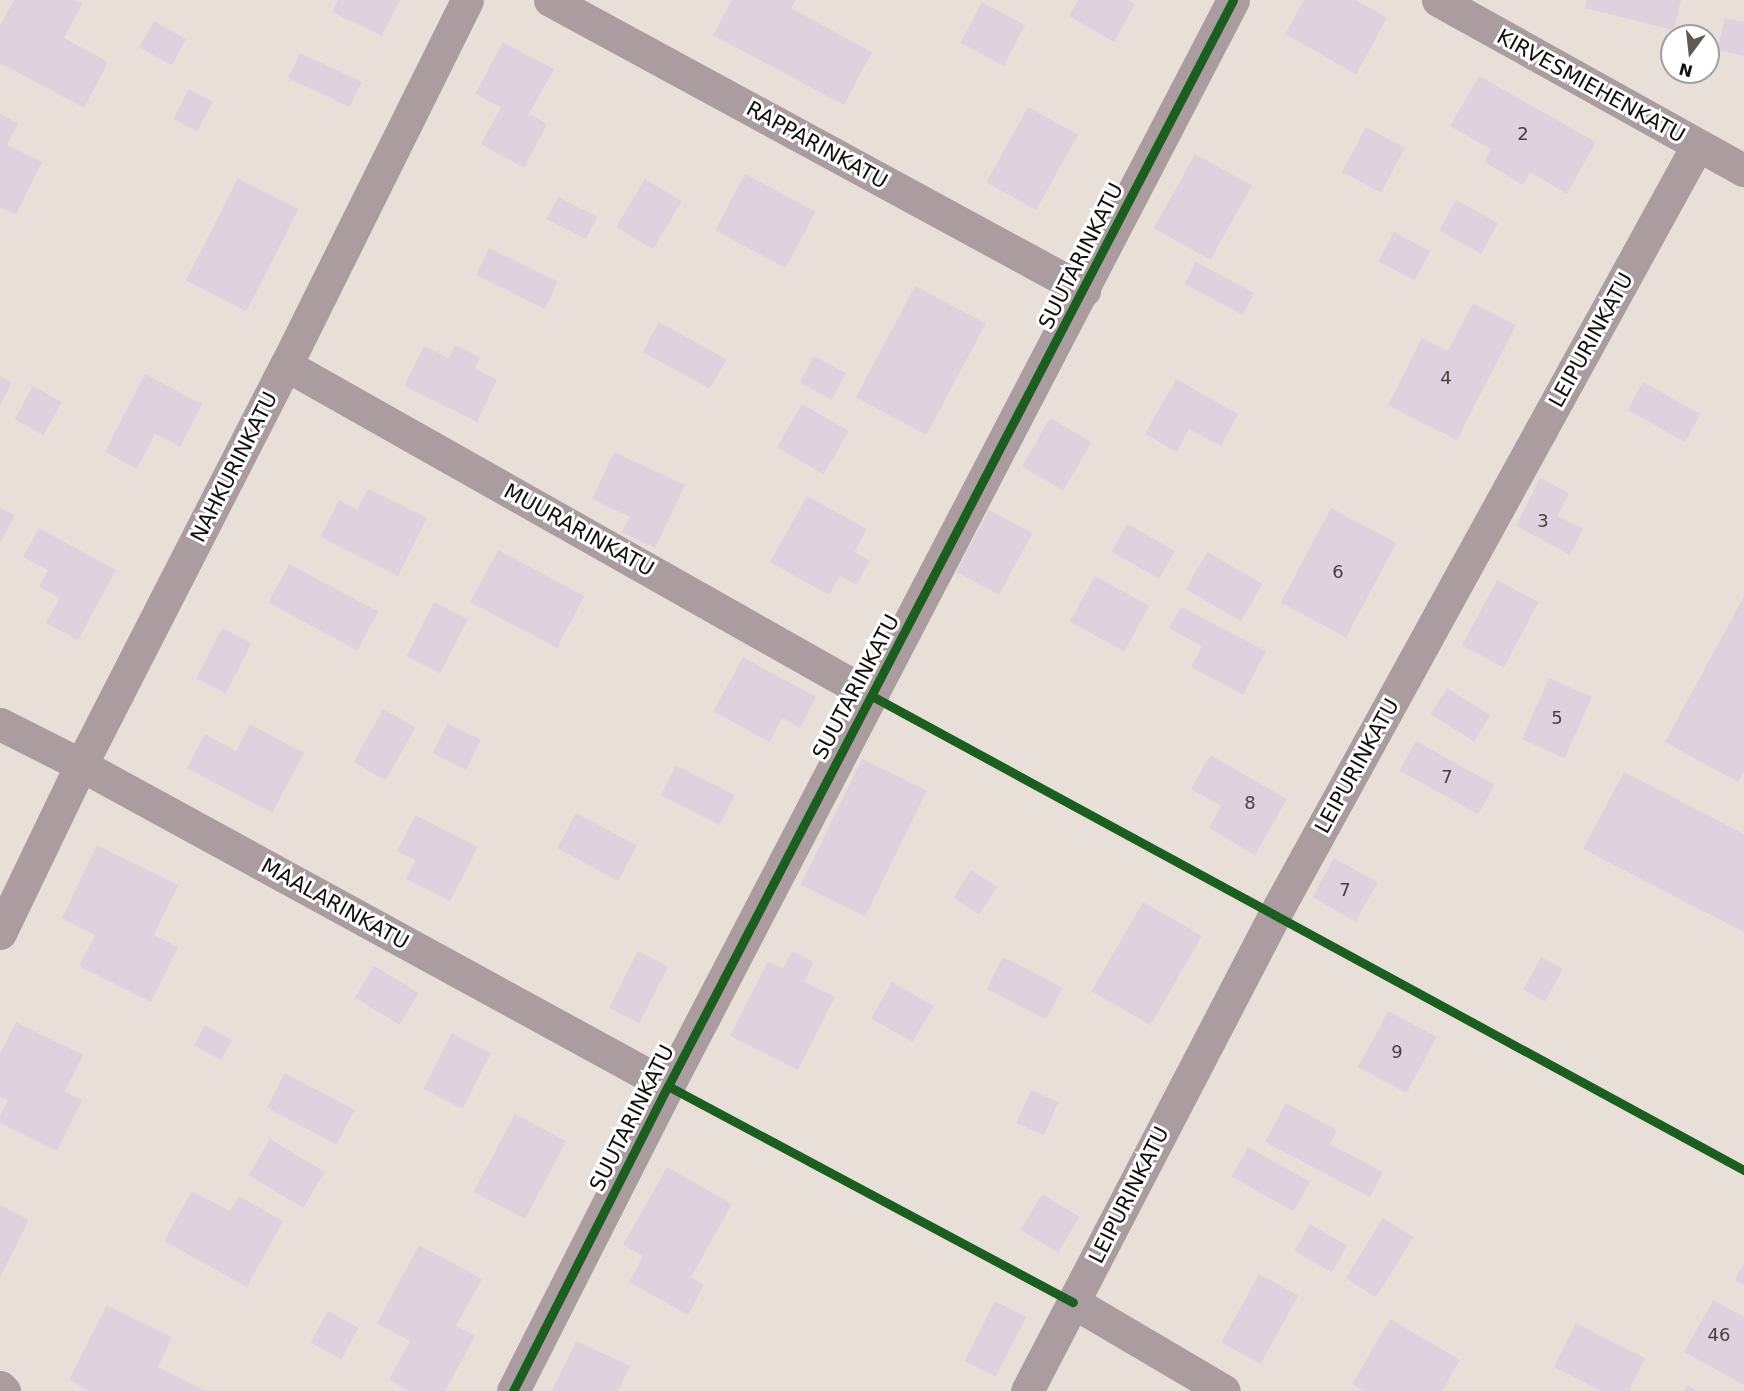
<!DOCTYPE html>
<style>
body{margin:0}
#map{position:relative;width:1744px;height:1391px;overflow:hidden;background:#e9dfd9;font-family:"DejaVu Sans",sans-serif}
div>[style]{position:absolute}
.building>*{inset:0;background:#dfd2de;transform-origin:0 0}
.minor>*{height:33px;margin:-16.5px;padding:0 16.5px;transform-origin:16.5px;border-radius:16.5px;background:#ab9d9f}
.cycleway>*{height:9px;margin:-4.5px;padding:0 4.5px;transform-origin:4.5px;border-radius:4.5px;background:#1b5e20}
span{translate:-50% -50%;white-space:nowrap;text-align:center;line-height:1.15;-webkit-text-stroke:6px #fff;paint-order:stroke}
.number-label{font-size:18px;color:#474040}
.number-label span{-webkit-text-stroke-width:0}
.street-label{font-size:21px;color:#140f0b}
.north{position:absolute;left:1660px;top:24px;width:60px;height:60px;box-sizing:border-box;background:#fff;border:2px solid #a19f9d;border-radius:50%;rotate:195deg;font-size:16px;font-weight:700;line-height:24px;text-align:center;color:#140f0b}
.north::after{content:'';display:block;margin:auto;width:21px;height:27px;background:#5f5853;clip-path:polygon(50% 0,100% 100%,50% 72%,0 100%)}
</style>
<div id="map">
<div class="building">
<div style="clip-path:polygon(14px 0,74px 0,82px 4px,64px 38px,108px 62px,84px 108px,0 63px,0 26px)"></div>
<div style="clip-path:polygon(338px 0,400px 0,382px 36px,332px 12px)"></div>
<div style="clip-path:polygon(732px 0,796px 0,791px 8px,872px 52px,844px 105px,713px 35px)"></div>
<div style="clip-path:polygon(1078px 0,1129px 0,1135px 4px,1114px 42px,1069px 16px)"></div>
<div style="clip-path:polygon(1304px 0,1356px 0,1387px 18px,1356px 74px,1285px 34px)"></div>
<div style="clip-path:polygon(1587px 0,1681px 0,1674px 30px,1585px 8px)"></div>
<div style="left:982px;top:2px;width:49px;height:46px;rotate:28deg"></div>
<div style="clip-path:polygon(1725px 18px,1744px 22px,1744px 56px,1717px 50px)"></div>
<div style="left:154px;top:21px;width:37px;height:30px;rotate:29deg"></div>
<div style="clip-path:polygon(503px 42px,554px 69px,529px 114px,547px 124px,524px 168px,481px 144px,501px 107px,475px 94px)"></div>
<div style="left:300px;top:53px;width:68px;height:28px;rotate:25deg"></div>
<div style="clip-path:polygon(1479px 76px,1596px 142px,1567px 194px,1530px 172px,1523px 185px,1484px 162px,1491px 149px,1450px 126px)"></div>
<div style="left:189px;top:89px;width:27px;height:34px;rotate:28deg"></div>
<div style="left:1028px;top:107px;width:57px;height:86px;rotate:29deg"></div>
<div style="clip-path:polygon(0 114px,18px 123px,7px 145px,42px 162px,16px 215px,0 207px)"></div>
<div style="left:1366px;top:127px;width:44px;height:51px;rotate:28deg"></div>
<div style="left:1195px;top:154px;width:65px;height:85px;rotate:29deg"></div>
<div style="left:745px;top:174px;width:80px;height:64px;rotate:28deg"></div>
<div style="left:238px;top:178px;width:68px;height:115px;rotate:27deg"></div>
<div style="left:645px;top:179px;width:43px;height:56px;rotate:31deg"></div>
<div style="left:558px;top:197px;width:44px;height:25px;rotate:27deg"></div>
<div style="left:1456px;top:200px;width:48px;height:35px;rotate:29deg"></div>
<div style="left:1394px;top:232px;width:41px;height:33px;rotate:28deg"></div>
<div style="left:489px;top:248px;width:77px;height:30px;rotate:26deg"></div>
<div style="left:1196px;top:262px;width:66px;height:25px;rotate:28deg"></div>
<div style="left:915px;top:286px;width:80px;height:126px;rotate:28deg"></div>
<div style="clip-path:polygon(1473px 303px,1516px 325px,1457px 440px,1388px 405px,1422px 338px,1448px 351px)"></div>
<div style="left:659px;top:322px;width:77px;height:34px;rotate:29deg"></div>
<div style="clip-path:polygon(455px 345px,480px 357px,475px 369px,497px 380px,477px 422px,404px 386px,424px 346px,449px 358px)"></div>
<div style="left:814px;top:356px;width:36px;height:30px;rotate:28deg"></div>
<div style="clip-path:polygon(145px 374px,202px 404px,180px 447px,155px 434px,137px 469px,105px 452px)"></div>
<div style="clip-path:polygon(0 376px,12px 382px,0 405px)"></div>
<div style="clip-path:polygon(1176px 379px,1238px 414px,1221px 446px,1189px 429px,1177px 452px,1145px 434px)"></div>
<div style="left:1643px;top:382px;width:66px;height:32px;rotate:29deg"></div>
<div style="left:33px;top:386px;width:33px;height:38px;rotate:29deg"></div>
<div style="left:802px;top:404px;width:54px;height:50px;rotate:30deg"></div>
<div style="left:1050px;top:418px;width:48px;height:56px;rotate:30deg"></div>
<div style="clip-path:polygon(614px 452px,685px 485px,655px 548px,622px 532px,630px 517px,592px 499px)"></div>
<div style="clip-path:polygon(1540px 478px,1569px 493px,1558px 516px,1583px 529px,1570px 555px,1516px 526px)"></div>
<div style="clip-path:polygon(368px 489px,427px 518px,398px 576px,320px 537px,339px 500px,357px 510px)"></div>
<div style="clip-path:polygon(807px 496px,867px 529px,854px 552px,870px 561px,856px 585px,840px 576px,829px 595px,770px 562px)"></div>
<div style="clip-path:polygon(0 507px,15px 515px,0 543px)"></div>
<div style="left:1331px;top:508px;width:74px;height:107px;rotate:28deg"></div>
<div style="left:989px;top:510px;width:49px;height:70px;rotate:28deg"></div>
<div style="left:1127px;top:524px;width:55px;height:32px;rotate:29deg"></div>
<div style="clip-path:polygon(39px 528px,116px 570px,78px 640px,46px 623px,60px 598px,39px 587px,48px 570px,23px 557px)"></div>
<div style="left:498px;top:550px;width:98px;height:59px;rotate:28deg"></div>
<div style="left:1207px;top:552px;width:64px;height:43px;rotate:30deg"></div>
<div style="left:289px;top:564px;width:101px;height:44px;rotate:28deg"></div>
<div style="left:1095px;top:576px;width:62px;height:52px;rotate:29deg"></div>
<div style="left:1497px;top:580px;width:47px;height:74px;rotate:28deg"></div>
<div style="clip-path:polygon(1744px 596px,1744px 772px,1738px 782px,1665px 742px)"></div>
<div style="left:434px;top:602px;width:38px;height:61px;rotate:27deg"></div>
<div style="clip-path:polygon(1181px 607px,1266px 651px,1243px 695px,1191px 667px,1202px 646px,1169px 628px)"></div>
<div style="left:222px;top:628px;width:33px;height:57px;rotate:27deg"></div>
<div style="clip-path:polygon(743px 657px,816px 697px,800px 728px,783px 718px,769px 742px,713px 711px)"></div>
<div style="left:1549px;top:678px;width:47px;height:67px;rotate:24deg"></div>
<div style="left:1447px;top:688px;width:51px;height:31px;rotate:32deg"></div>
<div style="left:383px;top:709px;width:37px;height:61px;rotate:29deg"></div>
<div style="left:448px;top:723px;width:37px;height:34px;rotate:27deg"></div>
<div style="clip-path:polygon(250px 724px,304px 753px,272px 813px,187px 768px,205px 734px,236px 751px)"></div>
<div style="left:1416px;top:741px;width:90px;height:34px;rotate:29deg"></div>
<div style="clip-path:polygon(1210px 755px,1287px 799px,1255px 855px,1209px 828px,1221px 806px,1191px 789px)"></div>
<div style="left:862px;top:759px;width:72px;height:140px;rotate:26deg"></div>
<div style="left:676px;top:765px;width:66px;height:34px;rotate:27deg"></div>
<div style="clip-path:polygon(1624px 772px,1744px 834px,1744px 932px,1583px 849px)"></div>
<div style="left:576px;top:813px;width:69px;height:40px;rotate:28deg"></div>
<div style="clip-path:polygon(415px 815px,478px 847px,450px 901px,406px 879px,415px 860px,397px 851px)"></div>
<div style="clip-path:polygon(97px 845px,178px 885px,154px 935px,178px 947px,151px 1002px,79px 966px,95px 935px,62px 918px)"></div>
<div style="left:1334px;top:858px;width:50px;height:45px;rotate:29deg"></div>
<div style="left:971px;top:870px;width:31px;height:33px;rotate:33deg"></div>
<div style="left:1143px;top:902px;width:68px;height:103px;rotate:30deg"></div>
<div style="left:638px;top:951px;width:34px;height:64px;rotate:27deg"></div>
<div style="clip-path:polygon(792px 951px,814px 962px,804px 982px,835px 997px,798px 1070px,730px 1036px,768px 961px,783px 969px)"></div>
<div style="left:1003px;top:957px;width:67px;height:36px;rotate:27deg"></div>
<div style="left:1541px;top:957px;width:25px;height:37px;rotate:29deg"></div>
<div style="left:374px;top:966px;width:52px;height:37px;rotate:31deg"></div>
<div style="left:892px;top:982px;width:48px;height:42px;rotate:30deg"></div>
<div style="left:1388px;top:1011px;width:55px;height:64px;rotate:28deg"></div>
<div style="clip-path:polygon(16px 1022px,83px 1055px,65px 1091px,82px 1100px,57px 1151px,0 1123px,0 1116px,8px 1100px,0 1097px,0 1054px)"></div>
<div style="left:205px;top:1025px;width:31px;height:23px;rotate:29deg"></div>
<div style="left:452px;top:1033px;width:44px;height:63px;rotate:27deg"></div>
<div style="left:285px;top:1073px;width:79px;height:39px;rotate:28deg"></div>
<div style="left:1031px;top:1090px;width:30px;height:36px;rotate:24deg"></div>
<div style="clip-path:polygon(1286px 1103px,1337px 1130px,1330px 1144px,1383px 1172px,1370px 1197px,1265px 1142px)"></div>
<div style="left:515px;top:1114px;width:58px;height:88px;rotate:28deg"></div>
<div style="left:270px;top:1139px;width:64px;height:42px;rotate:31deg"></div>
<div style="left:1248px;top:1147px;width:71px;height:34px;rotate:29deg"></div>
<div style="clip-path:polygon(667px 1167px,732px 1204px,691px 1277px,704px 1285px,688px 1315px,629px 1282px,643px 1256px,623px 1245px)"></div>
<div style="clip-path:polygon(192px 1191px,230px 1211px,239px 1196px,283px 1221px,247px 1287px,164px 1241px)"></div>
<div style="left:1042px;top:1194px;width:44px;height:42px;rotate:31deg"></div>
<div style="clip-path:polygon(0 1205px,29px 1220px,0 1277px)"></div>
<div style="left:1383px;top:1218px;width:36px;height:71px;rotate:32deg"></div>
<div style="left:1310px;top:1224px;width:43px;height:31px;rotate:30deg"></div>
<div style="clip-path:polygon(419px 1245px,482px 1279px,456px 1326px,475px 1336px,445px 1391px,410px 1391px,389px 1380px,410px 1341px,377px 1323px)"></div>
<div style="clip-path:polygon(1744px 1263px,1744px 1285px,1735px 1280px)"></div>
<div style="left:1259px;top:1274px;width:45px;height:78px;rotate:29deg"></div>
<div style="clip-path:polygon(1713px 1300px,1744px 1317px,1744px 1385px,1684px 1352px)"></div>
<div style="left:995px;top:1301px;width:35px;height:67px;rotate:27deg"></div>
<div style="clip-path:polygon(107px 1305px,172px 1337px,158px 1367px,206px 1391px,90px 1391px,69px 1380px)"></div>
<div style="left:328px;top:1311px;width:35px;height:36px;rotate:29deg"></div>
<div style="clip-path:polygon(1390px 1319px,1460px 1360px,1442px 1391px,1363px 1391px,1352px 1384px)"></div>
<div style="clip-path:polygon(1576px 1323px,1645px 1358px,1629px 1391px,1601px 1391px,1554px 1367px)"></div>
<div style="clip-path:polygon(576px 1341px,630px 1366px,618px 1391px,552px 1391px)"></div>
<div style="clip-path:polygon(1687px 1385px,1698px 1391px,1683px 1391px)"></div>
</div>
<div class="minor">
<div style="left:550px;top:0;width:608px;rotate:28.51deg"></div>
<div style="left:1438px;top:0;width:350px;rotate:29.1deg"></div>
<div style="left:286px;top:365px;width:673px;rotate:29.46deg"></div>
<div style="left:0;top:724px;width:91px;rotate:26.8deg"></div>
<div style="left:81px;top:765px;width:669px;rotate:28.67deg"></div>
<div style="left:0;top:933px;width:187px;rotate:-64.3deg"></div>
<div style="left:81px;top:765px;width:449px;rotate:-62.9deg"></div>
<div style="left:286px;top:365px;width:407px;rotate:-63.6deg"></div>
<div style="left:1073px;top:1302px;width:175px;rotate:30.5deg"></div>
<div style="left:0;top:1387px;width:6px;rotate:45deg"></div>
<div style="left:513px;top:1391px;width:342px;rotate:-63.1deg"></div>
<div style="left:668px;top:1086px;width:1224px;rotate:-62.51deg"></div>
<div style="left:1027px;top:1391px;width:538px;rotate:-62.53deg"></div>
<div style="left:1275px;top:914px;width:876px;rotate:-61.21deg"></div>
</div>
<div class="cycleway">
<div style="left:872px;top:696px;width:993px;rotate:28.53deg"></div>
<div style="left:668px;top:1086px;width:459px;rotate:28.1deg"></div>
<div style="left:513px;top:1391px;width:342px;rotate:-63.1deg"></div>
<div style="left:668px;top:1086px;width:1224px;rotate:-62.51deg"></div>
</div>
<div class="number-label">
<span style="left:1523px;top:134px">2</span>
<span style="left:1446px;top:378px">4</span>
<span style="left:1543px;top:521px">3</span>
<span style="left:1338px;top:572px">6</span>
<span style="left:1557px;top:718px">5</span>
<span style="left:1447px;top:777px">7</span>
<span style="left:1250px;top:803px">8</span>
<span style="left:1345px;top:890px">7</span>
<span style="left:1397px;top:1052px">9</span>
<span style="left:1719px;top:1335px">46</span>
</div>
<div class="street-label">
<span style="left:1591px;top:86px;rotate:29deg">KIRVESMIEHENKATU</span>
<span style="left:817px;top:145px;rotate:29deg">RAPPARINKATU</span>
<span style="left:1081px;top:256px;rotate:-63deg">SUUTARINKATU</span>
<span style="left:1591px;top:340px;rotate:-61deg">LEIPURINKATU</span>
<span style="left:234px;top:467px;rotate:-63deg">NAHKURINKATU</span>
<span style="left:579px;top:530px;rotate:29deg">MUURARINKATU</span>
<span style="left:856px;top:687px;rotate:-62deg">SUUTARINKATU</span>
<span style="left:1357px;top:766px;rotate:-61deg">LEIPURINKATU</span>
<span style="left:335px;top:904px;rotate:29deg">MAALARINKATU</span>
<span style="left:632px;top:1118px;rotate:-63deg">SUUTARINKATU</span>
<span style="left:1129px;top:1195px;rotate:-63deg">LEIPURINKATU</span>
</div>
<div class="north">N</div>
</div>
